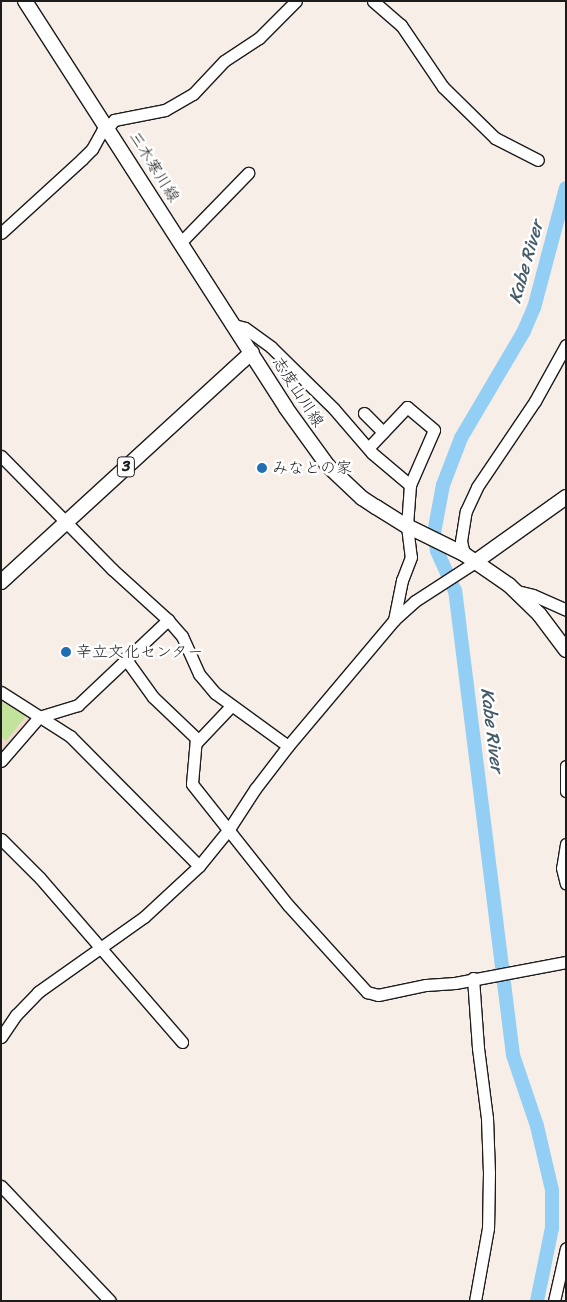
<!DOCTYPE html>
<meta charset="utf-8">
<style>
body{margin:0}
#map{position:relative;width:567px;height:1302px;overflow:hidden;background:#f8eee8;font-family:Sriracha,"Klee One",sans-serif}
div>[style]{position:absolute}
.built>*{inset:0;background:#efdacd}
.green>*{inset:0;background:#c3e29b}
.river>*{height:14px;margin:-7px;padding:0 7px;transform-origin:7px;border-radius:7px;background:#93cff4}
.roads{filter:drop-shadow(1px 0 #1c1c1c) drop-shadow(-1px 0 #1c1c1c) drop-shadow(0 1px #1c1c1c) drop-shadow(0 -1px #1c1c1c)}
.minor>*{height:11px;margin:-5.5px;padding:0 5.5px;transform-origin:5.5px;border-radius:5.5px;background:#fff}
.major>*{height:14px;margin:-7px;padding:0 7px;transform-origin:7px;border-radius:7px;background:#fff}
.dots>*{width:14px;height:14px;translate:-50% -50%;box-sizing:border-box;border:2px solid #fff;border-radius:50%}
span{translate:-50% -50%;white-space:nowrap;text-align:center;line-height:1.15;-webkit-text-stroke:5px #fff;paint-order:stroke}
.shield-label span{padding:1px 4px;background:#fff;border:1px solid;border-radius:4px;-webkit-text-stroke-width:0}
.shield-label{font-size:15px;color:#1c1c1c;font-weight:700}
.street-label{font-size:16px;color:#1c1c1c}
.poi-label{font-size:16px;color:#1c1c1c}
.left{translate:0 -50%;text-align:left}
.water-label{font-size:18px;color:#465b68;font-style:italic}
.frame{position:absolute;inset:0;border:2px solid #1c1c1c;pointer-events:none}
</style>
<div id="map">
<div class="built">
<div style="clip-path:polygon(1px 695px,34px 715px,1px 758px)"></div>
</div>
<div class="green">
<div style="clip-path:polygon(1px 701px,26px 716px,6px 741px,1px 736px)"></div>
</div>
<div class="river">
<div style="left:537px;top:1301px;width:75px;rotate:-78.4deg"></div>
<div style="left:552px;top:1228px;width:38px;rotate:-90deg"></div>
<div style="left:552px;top:1190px;width:66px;rotate:-103.2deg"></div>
<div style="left:537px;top:1126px;width:75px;rotate:-108.7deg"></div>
<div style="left:513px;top:1055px;width:468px;rotate:-97.1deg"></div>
<div style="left:455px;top:591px;width:44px;rotate:-114.2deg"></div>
<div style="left:437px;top:551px;width:18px;rotate:-99deg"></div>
<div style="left:434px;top:533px;width:49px;rotate:-79.4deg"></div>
<div style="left:443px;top:485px;width:50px;rotate:-69deg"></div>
<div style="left:461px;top:438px;width:124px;rotate:-59.5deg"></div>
<div style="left:524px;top:331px;width:25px;rotate:-67deg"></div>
<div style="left:534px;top:308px;width:124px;rotate:-75.1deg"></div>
</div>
<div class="roads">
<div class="minor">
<div style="left:373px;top:1px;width:37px;rotate:41deg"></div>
<div style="left:401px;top:25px;width:75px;rotate:55.9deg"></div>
<div style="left:443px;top:87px;width:73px;rotate:44.4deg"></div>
<div style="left:495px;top:138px;width:48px;rotate:27.1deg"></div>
<div style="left:1px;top:233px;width:110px;rotate:-42.4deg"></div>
<div style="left:82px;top:159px;width:14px;rotate:-45deg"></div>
<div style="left:92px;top:149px;width:21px;rotate:-61deg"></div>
<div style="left:102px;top:131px;width:7px;rotate:-27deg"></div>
<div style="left:108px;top:128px;width:10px;rotate:-53deg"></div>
<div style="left:114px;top:120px;width:52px;rotate:-11.1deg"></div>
<div style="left:165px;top:110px;width:32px;rotate:-30deg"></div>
<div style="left:193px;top:94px;width:45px;rotate:-46.8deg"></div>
<div style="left:224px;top:61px;width:42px;rotate:-33.3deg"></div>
<div style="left:259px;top:38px;width:52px;rotate:-45deg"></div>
<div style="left:180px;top:243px;width:98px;rotate:-45.8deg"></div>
<div style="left:234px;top:325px;width:11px;rotate:15deg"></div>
<div style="left:245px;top:328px;width:32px;rotate:36deg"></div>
<div style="left:271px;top:347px;width:88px;rotate:44.5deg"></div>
<div style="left:334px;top:409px;width:58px;rotate:49.2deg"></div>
<div style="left:372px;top:453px;width:50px;rotate:40.1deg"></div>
<div style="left:410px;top:485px;width:41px;rotate:94.2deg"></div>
<div style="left:407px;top:526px;width:31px;rotate:83deg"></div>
<div style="left:411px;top:557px;width:25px;rotate:111deg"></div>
<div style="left:402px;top:580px;width:41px;rotate:101.3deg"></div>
<div style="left:364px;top:413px;width:27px;rotate:45deg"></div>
<div style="left:372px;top:444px;width:51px;rotate:-46.6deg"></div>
<div style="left:407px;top:407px;width:35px;rotate:40deg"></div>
<div style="left:434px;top:430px;width:60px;rotate:113.6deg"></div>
<div style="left:1px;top:456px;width:158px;rotate:45.5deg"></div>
<div style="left:112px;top:569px;width:76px;rotate:42.3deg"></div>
<div style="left:168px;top:620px;width:21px;rotate:49deg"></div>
<div style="left:182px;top:636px;width:42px;rotate:65.9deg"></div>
<div style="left:199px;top:674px;width:25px;rotate:50deg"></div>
<div style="left:215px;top:693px;width:90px;rotate:36deg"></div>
<div style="left:464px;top:554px;width:13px;rotate:-103deg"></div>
<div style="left:461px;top:541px;width:30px;rotate:-81deg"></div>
<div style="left:466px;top:511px;width:26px;rotate:-65deg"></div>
<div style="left:477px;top:487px;width:104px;rotate:-56deg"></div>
<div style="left:535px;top:401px;width:64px;rotate:-61deg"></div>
<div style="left:517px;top:591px;width:16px;rotate:14deg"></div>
<div style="left:533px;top:595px;width:36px;rotate:24deg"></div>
<div style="left:125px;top:658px;width:48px;rotate:54.3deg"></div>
<div style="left:153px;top:697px;width:59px;rotate:43.6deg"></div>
<div style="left:196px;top:738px;width:46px;rotate:95deg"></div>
<div style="left:192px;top:784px;width:154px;rotate:51.6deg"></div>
<div style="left:288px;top:905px;width:118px;rotate:47.8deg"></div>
<div style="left:367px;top:992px;width:11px;rotate:15deg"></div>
<div style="left:378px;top:995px;width:49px;rotate:-11.8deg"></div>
<div style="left:426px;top:985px;width:29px;rotate:-4deg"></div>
<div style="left:455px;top:983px;width:113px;rotate:-10.7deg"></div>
<div style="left:1px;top:692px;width:82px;rotate:32.5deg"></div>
<div style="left:70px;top:736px;width:183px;rotate:45.2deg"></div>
<div style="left:197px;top:742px;width:50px;rotate:-46.6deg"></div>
<div style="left:1px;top:761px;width:58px;rotate:-49.2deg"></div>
<div style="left:39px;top:717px;width:41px;rotate:-17.1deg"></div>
<div style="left:78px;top:705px;width:124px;rotate:-43.4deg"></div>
<div style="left:566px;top:766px;width:25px;rotate:90deg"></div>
<div style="left:1px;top:839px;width:55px;rotate:45deg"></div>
<div style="left:40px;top:878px;width:217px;rotate:49.1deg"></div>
<div style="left:566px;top:844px;width:24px;rotate:99deg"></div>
<div style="left:562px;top:868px;width:16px;rotate:76deg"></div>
<div style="left:473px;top:978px;width:70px;rotate:85.9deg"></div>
<div style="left:478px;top:1048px;width:71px;rotate:82.7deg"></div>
<div style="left:487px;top:1118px;width:55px;rotate:87.9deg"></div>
<div style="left:489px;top:1173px;width:55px;rotate:91deg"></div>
<div style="left:488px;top:1228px;width:74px;rotate:100.1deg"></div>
<div style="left:1px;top:1037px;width:27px;rotate:-56deg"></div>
<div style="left:16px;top:1015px;width:32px;rotate:-46deg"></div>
<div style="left:38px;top:992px;width:130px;rotate:-35.3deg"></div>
<div style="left:144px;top:917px;width:75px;rotate:-42.8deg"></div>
<div style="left:199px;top:866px;width:48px;rotate:-51deg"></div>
<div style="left:229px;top:829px;width:48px;rotate:-57deg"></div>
<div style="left:255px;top:789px;width:54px;rotate:-52.5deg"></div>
<div style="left:288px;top:746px;width:165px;rotate:-49.9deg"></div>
<div style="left:394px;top:620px;width:28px;rotate:-42deg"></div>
<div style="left:415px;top:601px;width:72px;rotate:-33deg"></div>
<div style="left:1px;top:1186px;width:158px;rotate:46.5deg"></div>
<div style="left:554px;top:1301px;width:54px;rotate:-77.2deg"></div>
</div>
<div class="major">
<div style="left:25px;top:1px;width:483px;rotate:57.3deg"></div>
<div style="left:286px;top:408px;width:72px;rotate:54.1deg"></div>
<div style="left:328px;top:466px;width:47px;rotate:43.3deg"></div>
<div style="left:362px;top:498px;width:17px;rotate:33deg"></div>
<div style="left:376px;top:507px;width:36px;rotate:32deg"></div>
<div style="left:407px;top:526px;width:64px;rotate:26.2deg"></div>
<div style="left:464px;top:554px;width:55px;rotate:34.6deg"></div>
<div style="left:509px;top:585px;width:42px;rotate:44deg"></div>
<div style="left:539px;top:614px;width:45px;rotate:53.1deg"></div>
<div style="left:475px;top:562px;width:112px;rotate:-35.5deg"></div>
<div style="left:1px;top:582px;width:340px;rotate:-42.5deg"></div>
</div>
</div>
<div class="dots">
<div style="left:262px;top:468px;background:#1f6fb2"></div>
<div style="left:66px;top:652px;background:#1f6fb2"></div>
</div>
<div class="shield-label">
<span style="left:126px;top:467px">3</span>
</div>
<div class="street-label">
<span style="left:154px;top:167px;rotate:58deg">三木寒川線</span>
<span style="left:298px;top:392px;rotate:57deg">志度山川線</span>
</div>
<div class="poi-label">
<span class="left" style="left:272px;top:468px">みなとの家</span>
<span class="left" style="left:76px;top:652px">辛立文化センター</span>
</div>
<div class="water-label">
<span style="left:526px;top:262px;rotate:-74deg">Kabe River</span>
<span style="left:492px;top:730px;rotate:83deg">Kabe River</span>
</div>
<div class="frame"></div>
</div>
